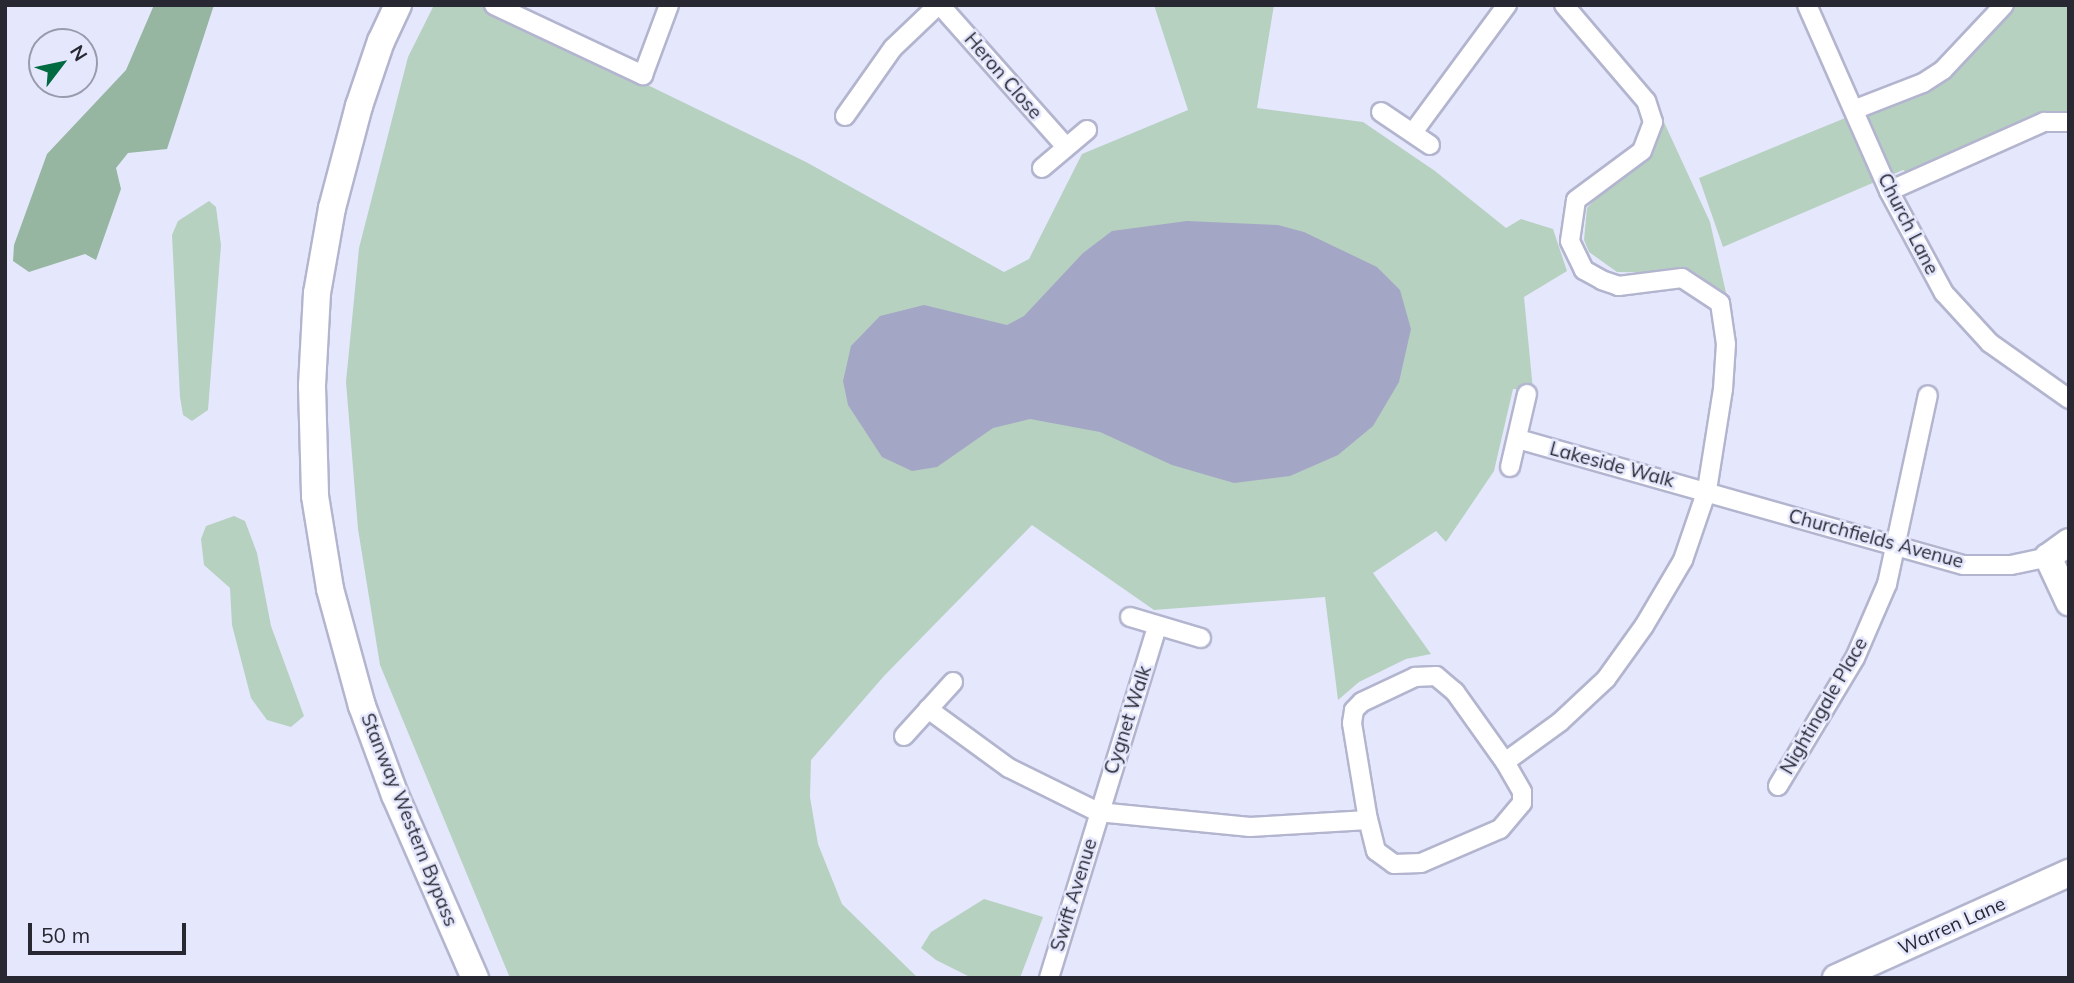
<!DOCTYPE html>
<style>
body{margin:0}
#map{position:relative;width:2074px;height:983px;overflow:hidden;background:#e5e7fd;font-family:Mulish,sans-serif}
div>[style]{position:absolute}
.green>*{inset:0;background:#b7d1c1}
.forest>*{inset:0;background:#96b6a2}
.water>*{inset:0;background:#a4a6c5}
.roads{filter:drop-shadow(2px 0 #b3b5cf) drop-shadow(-2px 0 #b3b5cf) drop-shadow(0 2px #b3b5cf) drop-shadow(0 -2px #b3b5cf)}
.street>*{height:18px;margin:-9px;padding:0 9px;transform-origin:9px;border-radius:9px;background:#fff}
.secondary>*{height:26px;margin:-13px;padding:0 13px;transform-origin:13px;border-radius:13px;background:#fff}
span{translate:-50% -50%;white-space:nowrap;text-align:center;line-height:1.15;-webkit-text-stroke:5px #e5e7fd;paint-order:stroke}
.street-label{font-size:19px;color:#272832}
.frame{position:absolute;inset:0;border:7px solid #272832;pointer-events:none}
.north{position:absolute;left:28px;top:28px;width:70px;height:70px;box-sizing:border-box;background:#e5e7fd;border:2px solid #999bac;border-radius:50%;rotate:58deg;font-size:19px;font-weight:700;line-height:28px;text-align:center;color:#272832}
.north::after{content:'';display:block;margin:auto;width:24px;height:32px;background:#006a41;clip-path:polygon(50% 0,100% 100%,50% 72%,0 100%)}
.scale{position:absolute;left:28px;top:923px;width:158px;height:32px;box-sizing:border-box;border:4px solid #272832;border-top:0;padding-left:9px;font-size:21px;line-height:24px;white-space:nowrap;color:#272832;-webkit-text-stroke:5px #e5e7fd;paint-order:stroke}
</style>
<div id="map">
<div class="green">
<div style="clip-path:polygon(434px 5px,483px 5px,806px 162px,1004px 272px,1029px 259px,1082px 154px,1188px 110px,1154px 5px,1274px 5px,1257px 108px,1363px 122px,1435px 171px,1506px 228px,1521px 219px,1553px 229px,1567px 271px,1524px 297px,1533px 390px,1513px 389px,1494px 471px,1446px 542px,1436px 531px,1373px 573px,1431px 654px,1406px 659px,1359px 682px,1338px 700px,1325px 597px,1154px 610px,1032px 525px,884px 676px,811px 760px,810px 797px,818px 844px,842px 904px,918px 978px,510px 978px,380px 665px,358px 529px,346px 382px,359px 248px,408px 57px)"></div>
<div style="clip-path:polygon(2013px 5px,2069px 5px,2069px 111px,2054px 111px,1949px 155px,1941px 166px,1916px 178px,1903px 170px,1723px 247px,1699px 178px,1943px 78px)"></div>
<div style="clip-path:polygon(1663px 120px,1710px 222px,1727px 297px,1696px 273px,1617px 272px,1589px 252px,1584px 240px,1587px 208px,1611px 182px,1653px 154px)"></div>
<div style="clip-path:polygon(209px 201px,216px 207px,221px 245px,208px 410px,192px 421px,183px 415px,180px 397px,172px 235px,178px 221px)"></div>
<div style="clip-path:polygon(234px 516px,245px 521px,257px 553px,271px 626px,304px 716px,291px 727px,267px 720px,251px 698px,232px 625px,230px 588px,204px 565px,201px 539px,206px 526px)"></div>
<div style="clip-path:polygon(984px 899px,1043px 917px,1020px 978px,972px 978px,936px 960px,921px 948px,931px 932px)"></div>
</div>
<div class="forest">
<div style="clip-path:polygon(154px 5px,214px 5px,167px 149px,128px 153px,116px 168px,121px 189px,96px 260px,85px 254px,29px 272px,13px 261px,14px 245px,47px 154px,126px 70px)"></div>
</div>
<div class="water">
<div style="clip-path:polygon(1187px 221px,1278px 225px,1304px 232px,1377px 267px,1400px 290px,1411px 329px,1399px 382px,1373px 426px,1338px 455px,1290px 476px,1234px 483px,1172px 465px,1100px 432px,1030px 419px,993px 428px,937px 467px,912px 471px,882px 457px,848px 405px,843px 381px,851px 346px,880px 316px,924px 305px,1007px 325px,1024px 316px,1083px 253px,1112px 231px)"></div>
</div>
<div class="roads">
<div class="street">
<div style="left:494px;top:5px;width:165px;rotate:25.2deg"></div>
<div style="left:643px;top:75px;width:75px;rotate:-69.6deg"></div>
<div style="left:940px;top:5px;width:188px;rotate:48.4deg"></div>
<div style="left:1807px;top:5px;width:203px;rotate:66.2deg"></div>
<div style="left:1889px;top:191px;width:116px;rotate:61.7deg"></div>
<div style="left:1944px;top:293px;width:68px;rotate:47.4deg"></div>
<div style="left:1990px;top:343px;width:97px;rotate:35.3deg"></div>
<div style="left:1856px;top:109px;width:72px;rotate:-21.2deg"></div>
<div style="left:1923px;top:83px;width:24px;rotate:-33deg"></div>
<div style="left:1943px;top:70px;width:89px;rotate:-46.8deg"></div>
<div style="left:1381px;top:112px;width:59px;rotate:34deg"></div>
<div style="left:845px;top:116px;width:83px;rotate:-54.8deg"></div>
<div style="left:893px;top:48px;width:62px;rotate:-43.7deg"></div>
<div style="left:1414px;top:131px;width:157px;rotate:-53.6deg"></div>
<div style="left:1042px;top:168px;width:59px;rotate:-40.2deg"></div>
<div style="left:1889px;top:191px;width:170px;rotate:-24deg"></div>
<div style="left:2044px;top:122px;width:25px"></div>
<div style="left:1518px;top:439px;width:463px;rotate:15.8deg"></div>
<div style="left:1964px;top:565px;width:47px"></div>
<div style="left:2011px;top:565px;width:38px;rotate:-12deg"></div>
<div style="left:1510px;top:467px;width:75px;rotate:-76.9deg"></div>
<div style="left:1130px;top:617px;width:74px;rotate:16.5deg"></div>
<div style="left:1436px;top:676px;width:25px;rotate:40deg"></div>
<div style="left:1455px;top:692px;width:86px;rotate:54.5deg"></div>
<div style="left:1505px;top:762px;width:34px;rotate:60deg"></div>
<div style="left:1522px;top:792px;width:11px;rotate:90deg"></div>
<div style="left:1522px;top:803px;width:34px;rotate:130deg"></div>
<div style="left:1500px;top:829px;width:86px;rotate:156.7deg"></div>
<div style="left:1421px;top:863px;width:27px;rotate:178deg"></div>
<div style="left:1394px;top:864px;width:22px;rotate:-144deg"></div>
<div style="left:1376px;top:851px;width:32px;rotate:-104deg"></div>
<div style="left:1368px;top:820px;width:98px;rotate:-99.4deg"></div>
<div style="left:1352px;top:723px;width:13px;rotate:-81deg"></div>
<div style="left:1354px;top:710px;width:11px;rotate:-45deg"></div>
<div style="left:1362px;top:702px;width:59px;rotate:-25.3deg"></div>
<div style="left:1415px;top:677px;width:21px;rotate:-3deg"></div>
<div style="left:928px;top:709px;width:100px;rotate:36.1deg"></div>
<div style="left:1009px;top:768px;width:99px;rotate:26.3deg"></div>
<div style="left:1098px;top:812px;width:153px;rotate:5.6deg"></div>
<div style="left:1250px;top:827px;width:118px;rotate:-3.4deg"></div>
<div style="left:904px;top:736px;width:73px;rotate:-47.8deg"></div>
<div style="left:1505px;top:762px;width:68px;rotate:-36deg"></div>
<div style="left:1560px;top:722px;width:63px;rotate:-43.1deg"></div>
<div style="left:1606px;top:679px;width:65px;rotate:-54.4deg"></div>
<div style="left:1644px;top:626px;width:77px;rotate:-59.4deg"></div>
<div style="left:1683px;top:560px;width:74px;rotate:-71.1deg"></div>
<div style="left:1707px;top:490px;width:102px;rotate:-81deg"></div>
<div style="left:1723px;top:389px;width:45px;rotate:-86.2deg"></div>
<div style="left:1726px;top:344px;width:41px;rotate:-98.3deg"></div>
<div style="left:1720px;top:303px;width:45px;rotate:-146.7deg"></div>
<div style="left:1682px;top:278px;width:64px;rotate:172.8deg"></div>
<div style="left:1619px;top:286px;width:18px;rotate:-161deg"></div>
<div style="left:1602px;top:280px;width:21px;rotate:-151deg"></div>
<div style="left:1584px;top:270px;width:32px;rotate:-116deg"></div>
<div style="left:1570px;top:241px;width:41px;rotate:-81.7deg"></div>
<div style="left:1576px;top:200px;width:82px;rotate:-36.6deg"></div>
<div style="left:1642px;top:151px;width:31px;rotate:-69deg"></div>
<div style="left:1653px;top:122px;width:22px;rotate:-108deg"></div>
<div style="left:1646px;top:101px;width:126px;rotate:-130.5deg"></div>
<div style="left:1778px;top:786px;width:149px;rotate:-59deg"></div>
<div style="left:1855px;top:658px;width:81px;rotate:-66.6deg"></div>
<div style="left:1887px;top:584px;width:193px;rotate:-77.8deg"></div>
<div style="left:1049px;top:978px;width:366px;rotate:-72.9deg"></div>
</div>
<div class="secondary">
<div style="left:398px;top:5px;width:40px;rotate:115deg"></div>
<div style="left:381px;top:41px;width:69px;rotate:108.7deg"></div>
<div style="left:359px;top:106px;width:106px;rotate:104.8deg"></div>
<div style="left:332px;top:208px;width:86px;rotate:100deg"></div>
<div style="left:317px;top:293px;width:93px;rotate:93.1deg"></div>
<div style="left:312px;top:386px;width:110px;rotate:88.4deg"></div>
<div style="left:315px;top:496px;width:94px;rotate:80.8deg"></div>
<div style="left:330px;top:589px;width:121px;rotate:74.7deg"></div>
<div style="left:362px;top:706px;width:95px;rotate:69.7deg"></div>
<div style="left:395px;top:795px;width:200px;rotate:66.4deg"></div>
<div style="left:2069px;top:542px;width:26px;rotate:144deg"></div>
<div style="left:2048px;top:557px;width:50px;rotate:65deg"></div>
<div style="left:1836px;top:978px;width:256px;rotate:-24.3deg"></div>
</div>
</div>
<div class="street-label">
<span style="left:1003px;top:76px;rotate:49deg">Heron Close</span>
<span style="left:1908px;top:224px;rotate:63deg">Church Lane</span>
<span style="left:1612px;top:465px;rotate:15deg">Lakeside Walk</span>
<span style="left:1876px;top:539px;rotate:15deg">Churchfields Avenue</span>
<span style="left:1824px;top:706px;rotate:-60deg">Nightingale Place</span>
<span style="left:1128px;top:720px;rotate:-72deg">Cygnet Walk</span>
<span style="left:409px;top:820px;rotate:68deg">Stanway Western Bypass</span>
<span style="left:1074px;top:895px;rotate:-73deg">Swift Avenue</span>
<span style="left:1952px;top:926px;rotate:-24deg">Warren Lane</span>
</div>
<div class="frame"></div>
<div class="north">N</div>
<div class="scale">50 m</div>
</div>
